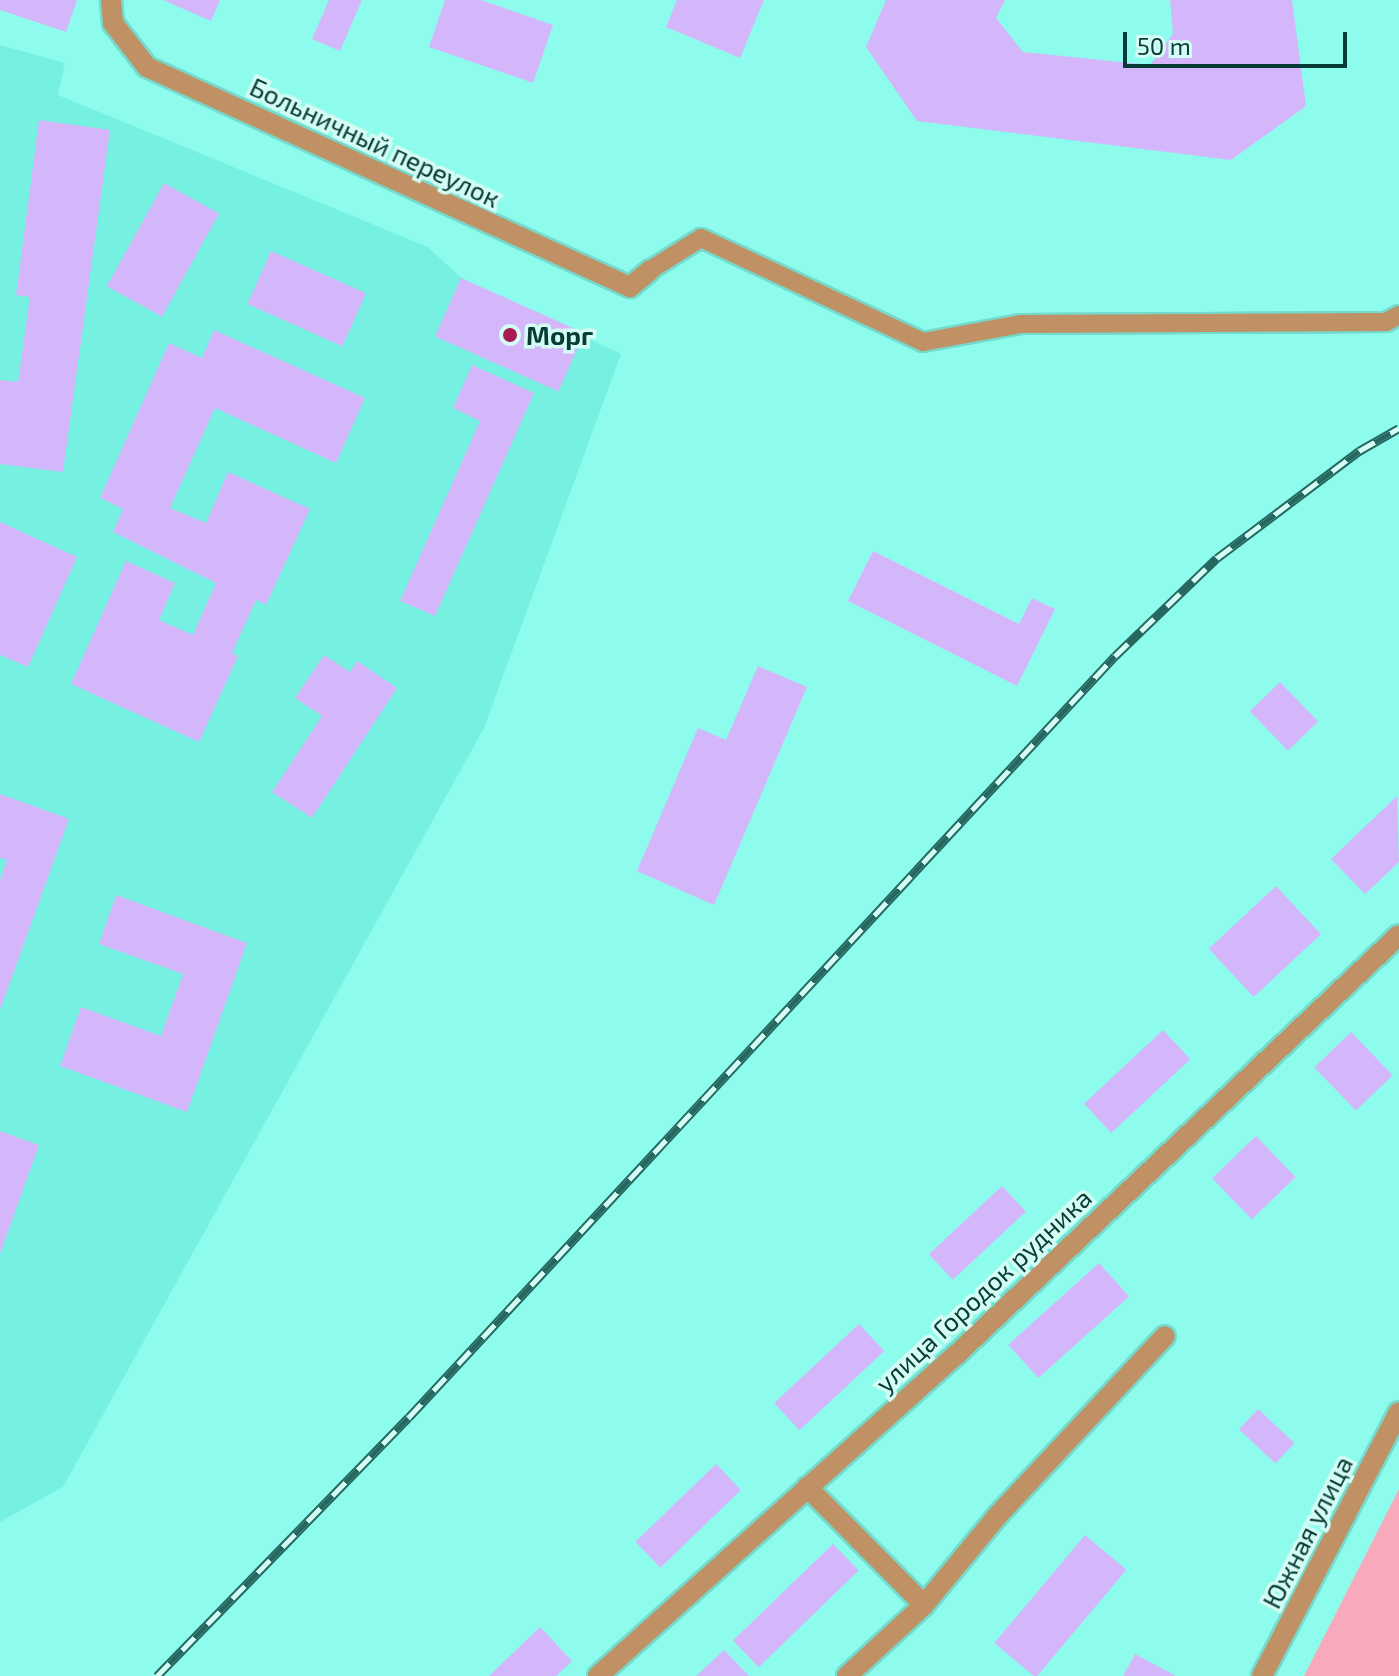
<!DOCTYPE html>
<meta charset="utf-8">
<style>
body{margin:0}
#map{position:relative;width:1399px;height:1676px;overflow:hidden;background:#8dfcec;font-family:"Exo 2",sans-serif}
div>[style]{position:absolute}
.built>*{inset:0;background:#76f1e1}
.green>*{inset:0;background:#f8aabc}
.building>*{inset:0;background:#d4b6fb;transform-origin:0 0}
.roads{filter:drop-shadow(2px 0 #75d9cb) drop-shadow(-2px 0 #75d9cb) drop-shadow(0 2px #75d9cb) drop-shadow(0 -2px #75d9cb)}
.service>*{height:18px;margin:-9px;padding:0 9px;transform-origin:9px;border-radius:9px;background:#c09164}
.minor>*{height:20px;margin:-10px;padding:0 10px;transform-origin:10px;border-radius:10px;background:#c09164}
.tertiary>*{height:20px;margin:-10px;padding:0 10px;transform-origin:10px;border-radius:10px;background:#c09164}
.rail>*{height:9px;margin-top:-4.5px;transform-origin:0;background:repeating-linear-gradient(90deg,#d4fcf5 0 18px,#266860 0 36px);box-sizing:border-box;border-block:2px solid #266860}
.dots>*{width:22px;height:22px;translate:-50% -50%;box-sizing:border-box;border:4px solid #d4fcf5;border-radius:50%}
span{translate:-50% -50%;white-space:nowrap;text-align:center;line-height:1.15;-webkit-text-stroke:7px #d4fcf5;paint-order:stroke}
.street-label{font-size:26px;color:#073b35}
.poi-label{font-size:26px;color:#073b35;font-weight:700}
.left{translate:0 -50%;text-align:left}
.scale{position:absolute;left:1123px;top:32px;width:224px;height:36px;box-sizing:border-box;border:4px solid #073b35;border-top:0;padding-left:10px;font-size:24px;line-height:28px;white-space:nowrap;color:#073b35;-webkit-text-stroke:6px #d4fcf5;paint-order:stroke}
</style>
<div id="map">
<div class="built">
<div style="clip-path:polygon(0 45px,65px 63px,58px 95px,428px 247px,461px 278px,621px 354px,484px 728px,63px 1487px,0 1522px)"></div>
</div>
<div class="green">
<div style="clip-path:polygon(1399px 1489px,1399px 1676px,1304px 1676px)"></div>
</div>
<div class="building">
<div style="clip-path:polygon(0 0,77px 0,66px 32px,0 10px)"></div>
<div style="clip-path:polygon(163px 0,220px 0,211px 21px)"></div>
<div style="clip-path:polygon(329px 0,362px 0,340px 51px,312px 39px)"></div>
<div style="clip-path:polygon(445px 0,481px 0,553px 25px,533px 83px,429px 47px)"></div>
<div style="clip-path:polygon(677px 0,764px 0,740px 58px,666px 27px)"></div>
<div style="clip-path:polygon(886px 0,1005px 0,996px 18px,1023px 52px,1150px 65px,1173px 34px,1170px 0,1292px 0,1306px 106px,1231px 160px,917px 121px,866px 47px)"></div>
<div style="clip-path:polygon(39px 120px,110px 130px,63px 472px,0 464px,0 380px,18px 382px,30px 297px,16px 295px)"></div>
<div style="left:164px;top:183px;width:63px;height:118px;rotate:29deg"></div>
<div style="left:271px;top:251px;width:104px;height:58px;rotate:24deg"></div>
<div style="left:461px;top:278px;width:135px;height:64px;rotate:24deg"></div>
<div style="clip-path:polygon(214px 330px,365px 398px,336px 463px,215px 408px,170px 508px,206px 523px,228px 472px,310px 509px,266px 605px,256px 600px,232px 653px,238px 656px,199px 742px,71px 684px,126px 561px,175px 583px,159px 620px,193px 635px,216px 583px,113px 532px,123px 509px,100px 498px,169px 343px,202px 358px)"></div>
<div style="clip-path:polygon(472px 365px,534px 393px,435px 616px,400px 601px,480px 421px,453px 408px)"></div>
<div style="clip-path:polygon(0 522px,77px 557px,28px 667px,0 655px)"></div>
<div style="clip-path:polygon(873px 551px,1019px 624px,1032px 598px,1055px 609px,1017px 686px,848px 601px)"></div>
<div style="clip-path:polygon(324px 655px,350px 672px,357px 661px,397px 688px,312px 818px,272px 792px,322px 716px,295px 698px)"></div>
<div style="clip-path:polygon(758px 666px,807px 687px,714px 905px,637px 871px,698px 728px,726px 740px)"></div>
<div style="left:1280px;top:682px;width:55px;height:42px;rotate:46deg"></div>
<div style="clip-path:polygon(0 794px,69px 819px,0 1010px,0 880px,7px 860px,0 858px)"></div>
<div style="clip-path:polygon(1397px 796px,1399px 862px,1365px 894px,1331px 859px)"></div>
<div style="left:1276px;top:886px;width:66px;height:92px;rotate:47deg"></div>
<div style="clip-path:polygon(116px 895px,247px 943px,187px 1112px,60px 1066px,81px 1007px,161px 1036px,183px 974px,99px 944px)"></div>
<div style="left:1163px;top:1030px;width:40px;height:108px;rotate:47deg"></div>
<div style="left:1351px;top:1032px;width:60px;height:51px;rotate:46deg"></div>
<div style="clip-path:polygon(0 1131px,39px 1145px,0 1254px)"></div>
<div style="left:1256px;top:1136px;width:57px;height:61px;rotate:46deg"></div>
<div style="left:1002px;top:1186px;width:35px;height:100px;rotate:47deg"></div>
<div style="left:1099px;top:1263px;width:45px;height:122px;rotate:48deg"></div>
<div style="left:859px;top:1324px;width:37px;height:116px;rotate:47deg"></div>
<div style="left:1258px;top:1409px;width:50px;height:28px;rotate:43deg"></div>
<div style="left:716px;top:1464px;width:36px;height:112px;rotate:46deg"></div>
<div style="left:1085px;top:1535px;width:54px;height:141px;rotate:40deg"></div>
<div style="left:833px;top:1544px;width:37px;height:139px;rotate:46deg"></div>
<div style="clip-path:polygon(540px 1627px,572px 1661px,556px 1676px,489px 1676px)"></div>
<div style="clip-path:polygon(724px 1650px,749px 1676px,696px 1676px)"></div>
<div style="clip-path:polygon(1135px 1654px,1176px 1676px,1123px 1676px)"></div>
</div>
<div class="roads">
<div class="service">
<div style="left:650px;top:270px;width:60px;rotate:-32.1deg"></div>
<div style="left:701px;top:238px;width:245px;rotate:25.1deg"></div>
<div style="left:923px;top:342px;width:100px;rotate:-10.4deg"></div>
<div style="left:1021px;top:324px;width:365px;rotate:-0.3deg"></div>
<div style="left:1386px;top:322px;width:15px;rotate:-28deg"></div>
</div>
<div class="minor">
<div style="left:111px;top:0;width:23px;rotate:85deg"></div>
<div style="left:113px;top:23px;width:56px;rotate:52.3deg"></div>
<div style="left:147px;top:67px;width:531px;rotate:24.49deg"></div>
<div style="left:630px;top:287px;width:26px;rotate:-40deg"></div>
<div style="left:807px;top:1487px;width:166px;rotate:45.2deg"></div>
<div style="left:598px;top:1676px;width:481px;rotate:-41.9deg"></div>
<div style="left:956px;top:1355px;width:610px;rotate:-43.47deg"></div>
<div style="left:847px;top:1676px;width:105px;rotate:-42.7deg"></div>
<div style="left:924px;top:1605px;width:118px;rotate:-50.5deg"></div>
<div style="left:999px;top:1514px;width:243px;rotate:-47deg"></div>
</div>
<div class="tertiary">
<div style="left:1262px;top:1676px;width:297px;rotate:-62.6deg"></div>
</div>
</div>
<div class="rail">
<div style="left:157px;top:1676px;width:361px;rotate:-45.8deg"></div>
<div style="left:409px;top:1417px;width:1038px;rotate:-47.15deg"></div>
<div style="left:1115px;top:656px;width:141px;rotate:-43.9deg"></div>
<div style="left:1217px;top:558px;width:178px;rotate:-37deg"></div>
<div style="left:1359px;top:451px;width:46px;rotate:-29.9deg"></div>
</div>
<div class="dots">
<div style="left:510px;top:335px;background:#a91953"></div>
</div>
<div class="street-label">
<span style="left:375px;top:142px;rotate:25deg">Больничный переулок</span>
<span style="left:983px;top:1290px;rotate:-43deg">улица Городок рудника</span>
<span style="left:1307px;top:1532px;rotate:-63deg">Южная улица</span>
</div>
<div class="poi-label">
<span class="left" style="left:526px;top:335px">Морг</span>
</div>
<div class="scale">50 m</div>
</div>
